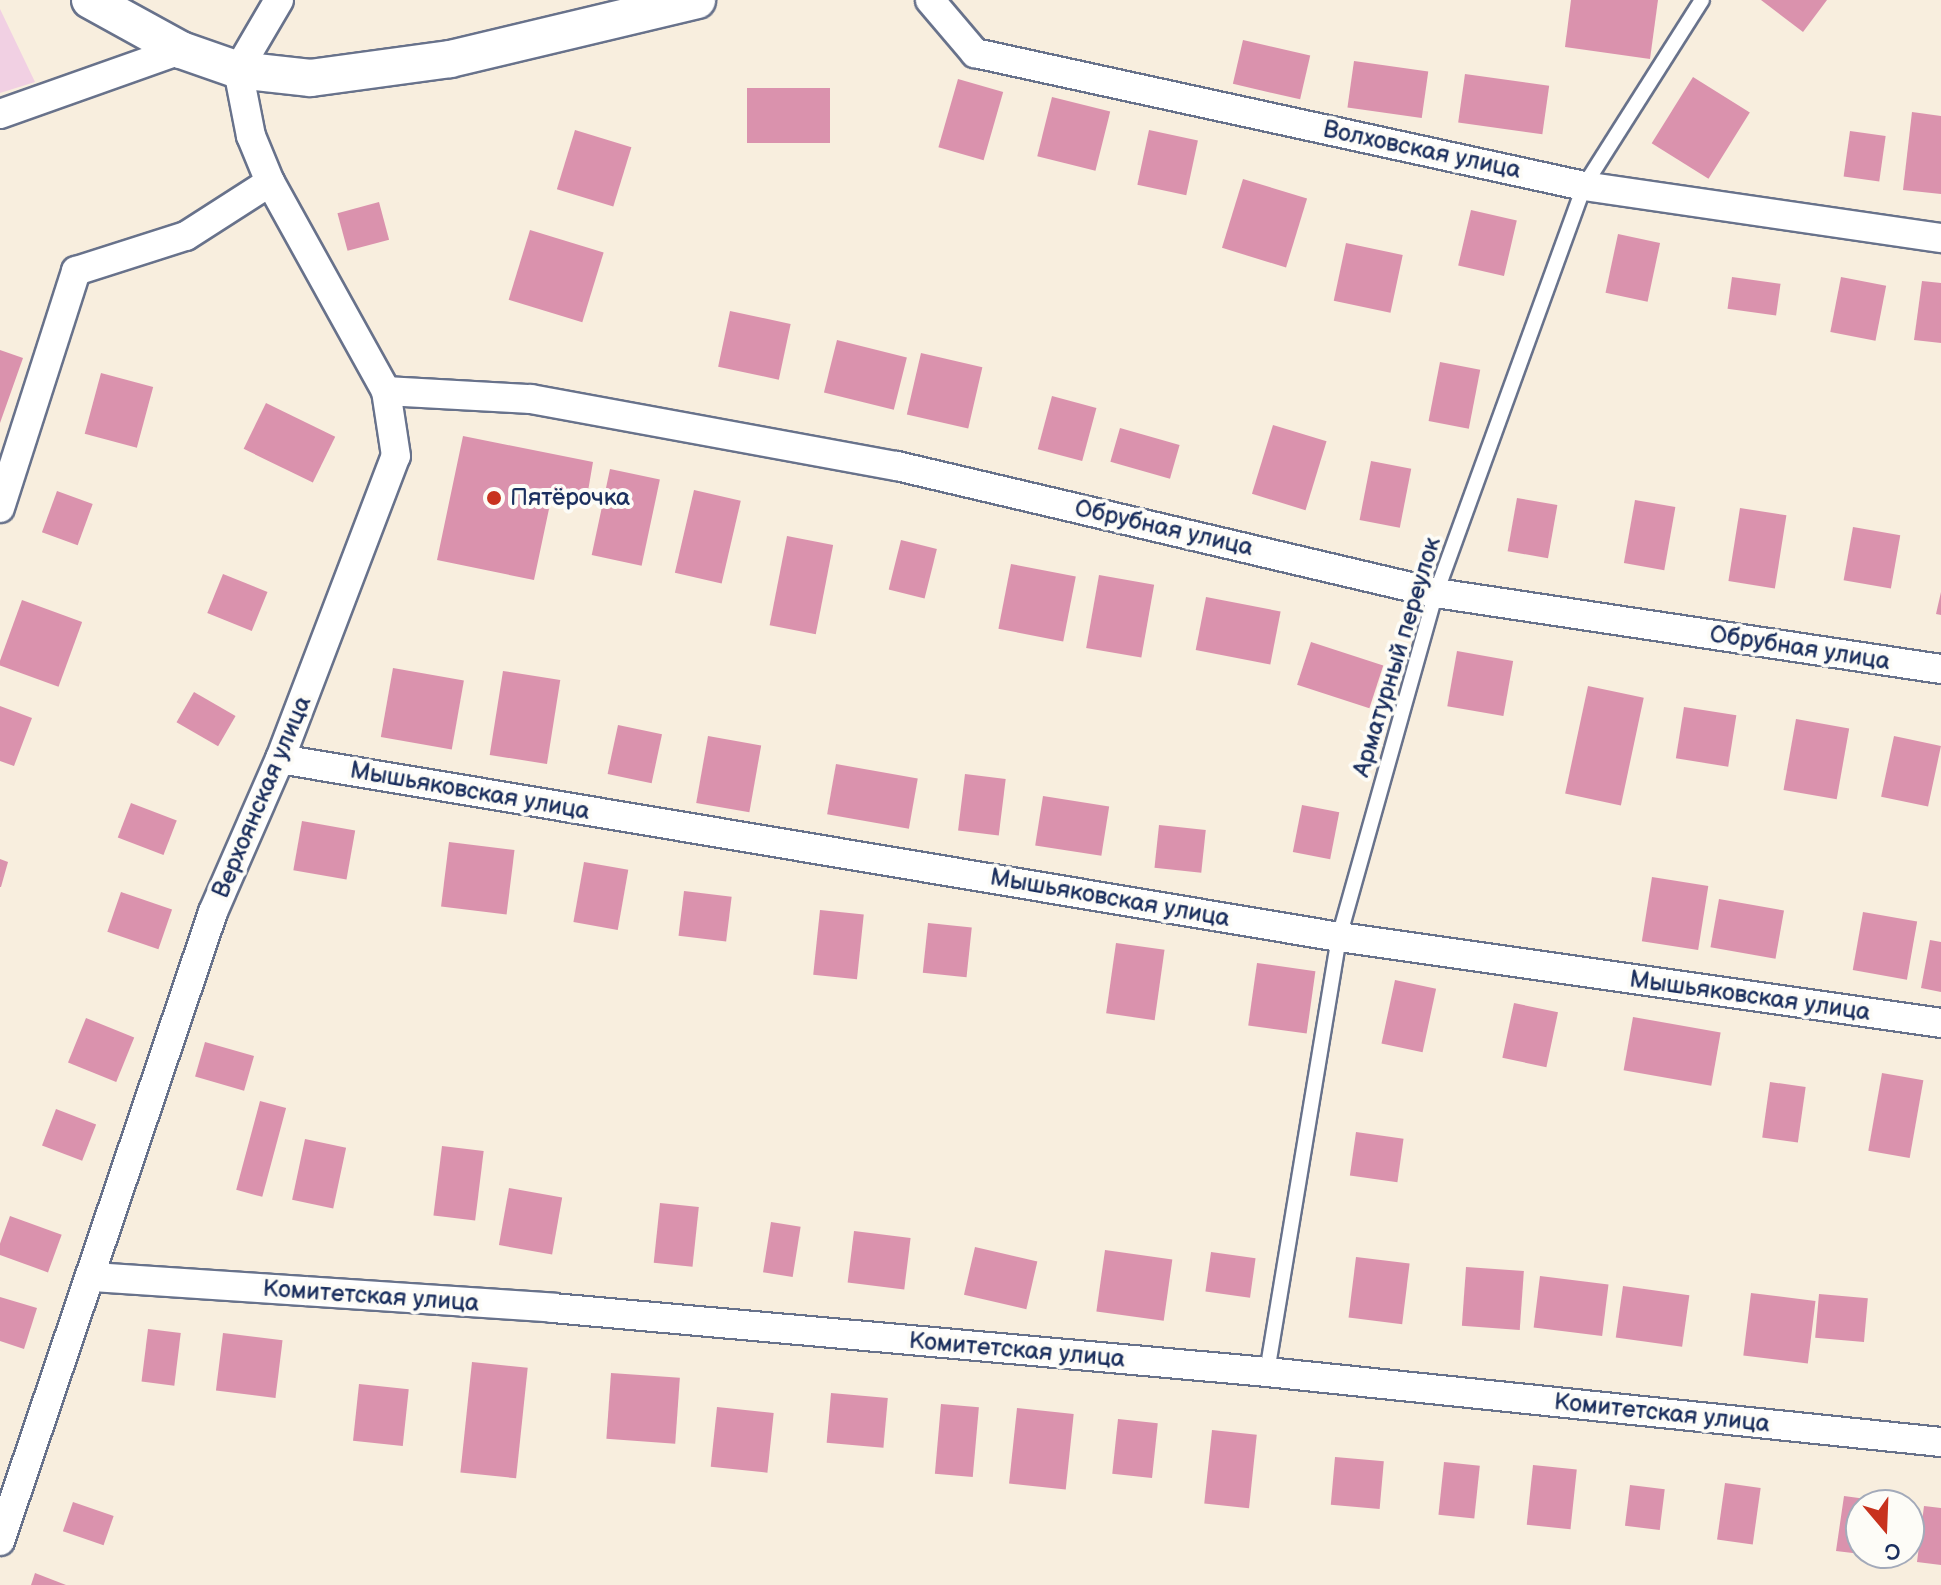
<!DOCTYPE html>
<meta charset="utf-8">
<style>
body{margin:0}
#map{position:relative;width:1941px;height:1585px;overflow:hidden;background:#f8eede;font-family:"Balsamiq Sans",sans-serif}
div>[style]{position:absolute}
.built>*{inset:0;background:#f1d0e3}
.building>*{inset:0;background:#da92ad;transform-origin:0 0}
.roads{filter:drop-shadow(2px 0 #68728b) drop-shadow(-2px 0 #68728b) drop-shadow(0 2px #68728b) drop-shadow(0 -2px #68728b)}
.service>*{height:14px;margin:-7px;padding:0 7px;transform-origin:7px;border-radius:7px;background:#fff}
.minor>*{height:28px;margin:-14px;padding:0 14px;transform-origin:14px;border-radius:14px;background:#fff}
.tertiary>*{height:36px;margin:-18px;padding:0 18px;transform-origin:18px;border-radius:18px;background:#fff}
.dots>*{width:22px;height:22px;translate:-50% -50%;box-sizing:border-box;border:4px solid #fdfcf7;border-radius:50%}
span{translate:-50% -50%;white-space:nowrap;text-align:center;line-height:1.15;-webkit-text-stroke:8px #fdfcf7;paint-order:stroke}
.street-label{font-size:24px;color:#1b2f5e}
.poi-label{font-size:24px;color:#1b2f5e}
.left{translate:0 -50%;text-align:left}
.north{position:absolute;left:1845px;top:1489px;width:80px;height:80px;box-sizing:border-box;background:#fdfcf7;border:2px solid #a3aaba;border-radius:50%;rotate:161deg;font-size:22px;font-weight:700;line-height:32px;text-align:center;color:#1b2f5e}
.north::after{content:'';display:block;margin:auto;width:28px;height:36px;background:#c8321e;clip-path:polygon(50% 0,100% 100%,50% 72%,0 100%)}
</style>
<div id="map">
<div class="built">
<div style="clip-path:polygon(0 9px,35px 82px,0 93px)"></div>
</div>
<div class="building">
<div style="clip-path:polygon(1571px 0,1658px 0,1650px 59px,1565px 47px)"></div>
<div style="clip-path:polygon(1761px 0,1827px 0,1803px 32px)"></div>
<div style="left:1243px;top:40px;width:69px;height:45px;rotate:13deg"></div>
<div style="left:1354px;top:61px;width:75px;height:47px;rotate:8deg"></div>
<div style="left:1465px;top:74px;width:85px;height:49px;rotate:8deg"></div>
<div style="left:1693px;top:77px;width:67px;height:78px;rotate:32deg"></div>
<div style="left:958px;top:79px;width:47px;height:71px;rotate:16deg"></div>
<div style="left:747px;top:88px;width:83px;height:55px"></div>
<div style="left:1052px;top:97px;width:60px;height:61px;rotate:14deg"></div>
<div style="clip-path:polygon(1912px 112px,1941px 116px,1941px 194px,1903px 190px)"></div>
<div style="left:575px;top:130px;width:59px;height:62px;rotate:17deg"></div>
<div style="left:1149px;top:130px;width:50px;height:56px;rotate:12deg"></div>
<div style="left:1850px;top:131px;width:36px;height:46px;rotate:8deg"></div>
<div style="left:1243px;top:179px;width:67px;height:72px;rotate:17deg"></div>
<div style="left:379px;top:202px;width:39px;height:43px;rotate:75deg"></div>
<div style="left:1471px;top:210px;width:47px;height:57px;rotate:13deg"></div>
<div style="left:530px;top:230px;width:77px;height:73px;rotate:17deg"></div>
<div style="left:1618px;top:234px;width:43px;height:60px;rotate:12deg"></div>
<div style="left:1346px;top:243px;width:58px;height:59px;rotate:12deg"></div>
<div style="left:1732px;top:277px;width:49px;height:32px;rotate:8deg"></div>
<div style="left:1841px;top:277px;width:46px;height:56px;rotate:11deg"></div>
<div style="clip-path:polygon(1922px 281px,1941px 283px,1941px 343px,1914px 340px)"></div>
<div style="left:730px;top:311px;width:62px;height:57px;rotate:12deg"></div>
<div style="left:837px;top:340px;width:72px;height:54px;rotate:14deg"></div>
<div style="clip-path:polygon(0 350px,23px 358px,0 423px)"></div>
<div style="left:921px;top:353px;width:63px;height:63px;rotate:13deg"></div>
<div style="left:1440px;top:362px;width:41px;height:60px;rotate:11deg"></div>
<div style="left:101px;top:373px;width:54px;height:63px;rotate:15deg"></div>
<div style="left:1052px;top:396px;width:46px;height:55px;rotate:15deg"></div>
<div style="left:266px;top:403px;width:77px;height:51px;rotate:26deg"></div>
<div style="left:1273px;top:425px;width:56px;height:72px;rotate:17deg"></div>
<div style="left:1120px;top:428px;width:62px;height:35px;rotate:16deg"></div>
<div style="clip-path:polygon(463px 436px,593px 462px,587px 497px,553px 490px,534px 580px,437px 560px)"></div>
<div style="left:1371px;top:461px;width:41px;height:60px;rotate:11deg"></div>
<div style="left:610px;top:469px;width:51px;height:88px;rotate:12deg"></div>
<div style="left:694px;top:490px;width:48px;height:85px;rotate:13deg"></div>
<div style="left:57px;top:491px;width:38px;height:44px;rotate:20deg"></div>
<div style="left:1517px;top:498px;width:41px;height:54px;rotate:10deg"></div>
<div style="left:1635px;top:500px;width:41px;height:64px;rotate:10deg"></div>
<div style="left:1740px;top:508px;width:47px;height:74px;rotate:9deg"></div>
<div style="left:1853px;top:527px;width:48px;height:54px;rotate:10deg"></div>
<div style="left:787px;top:536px;width:47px;height:91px;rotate:11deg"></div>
<div style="left:901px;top:540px;width:37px;height:51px;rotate:14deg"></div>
<div style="left:1011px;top:564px;width:66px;height:66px;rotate:11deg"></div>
<div style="left:223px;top:574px;width:48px;height:42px;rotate:22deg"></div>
<div style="left:1099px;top:575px;width:56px;height:74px;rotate:10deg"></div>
<div style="clip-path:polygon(1941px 592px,1941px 615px,1936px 614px)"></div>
<div style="left:1206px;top:597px;width:76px;height:54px;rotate:11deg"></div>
<div style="left:22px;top:600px;width:64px;height:69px;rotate:20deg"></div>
<div style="left:1311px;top:642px;width:76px;height:45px;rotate:18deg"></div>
<div style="left:1457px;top:651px;width:57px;height:56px;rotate:10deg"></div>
<div style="left:393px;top:668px;width:72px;height:70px;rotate:10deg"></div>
<div style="left:503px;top:671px;width:58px;height:85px;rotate:9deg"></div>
<div style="left:1588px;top:686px;width:57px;height:110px;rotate:12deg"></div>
<div style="left:194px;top:692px;width:48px;height:35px;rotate:30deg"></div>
<div style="clip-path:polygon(0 706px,32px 718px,14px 766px,0 761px)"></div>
<div style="left:1684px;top:707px;width:53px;height:52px;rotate:9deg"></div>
<div style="left:1796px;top:719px;width:54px;height:72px;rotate:10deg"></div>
<div style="left:618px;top:725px;width:45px;height:50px;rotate:12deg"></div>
<div style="left:708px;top:736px;width:54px;height:68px;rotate:10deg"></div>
<div style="left:1894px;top:736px;width:48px;height:62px;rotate:12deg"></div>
<div style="left:836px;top:764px;width:83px;height:51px;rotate:10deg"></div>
<div style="left:965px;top:774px;width:41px;height:57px;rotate:7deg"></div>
<div style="left:1043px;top:796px;width:67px;height:50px;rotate:9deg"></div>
<div style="left:131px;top:803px;width:49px;height:37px;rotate:21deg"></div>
<div style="left:1302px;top:805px;width:38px;height:48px;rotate:11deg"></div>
<div style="left:302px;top:821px;width:54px;height:50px;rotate:10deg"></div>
<div style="left:1159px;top:825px;width:47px;height:43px;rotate:6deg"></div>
<div style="left:449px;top:842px;width:66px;height:65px;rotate:7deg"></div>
<div style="clip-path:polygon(0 859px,8px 862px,1px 887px,0 887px)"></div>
<div style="left:584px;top:862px;width:45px;height:61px;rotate:10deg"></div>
<div style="left:1652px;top:877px;width:57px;height:65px;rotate:9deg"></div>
<div style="left:684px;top:891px;width:48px;height:45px;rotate:7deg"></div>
<div style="left:121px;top:892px;width:54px;height:42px;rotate:19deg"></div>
<div style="left:1719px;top:899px;width:66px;height:49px;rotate:10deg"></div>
<div style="left:820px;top:910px;width:44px;height:65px;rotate:6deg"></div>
<div style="left:1863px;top:912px;width:55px;height:59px;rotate:10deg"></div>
<div style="left:928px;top:923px;width:44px;height:50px;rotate:6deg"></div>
<div style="clip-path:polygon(1930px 940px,1941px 942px,1941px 992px,1921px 988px)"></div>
<div style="left:1116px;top:943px;width:49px;height:71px;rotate:8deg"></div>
<div style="left:1257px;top:963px;width:59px;height:63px;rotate:8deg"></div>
<div style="left:1395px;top:980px;width:42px;height:65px;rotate:12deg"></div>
<div style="left:1514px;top:1003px;width:45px;height:56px;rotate:12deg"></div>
<div style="left:1633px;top:1017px;width:89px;height:54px;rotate:10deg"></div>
<div style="left:86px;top:1018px;width:52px;height:48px;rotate:22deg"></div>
<div style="left:205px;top:1042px;width:51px;height:36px;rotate:16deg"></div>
<div style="left:1882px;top:1073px;width:42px;height:79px;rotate:10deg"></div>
<div style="left:1770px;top:1082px;width:36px;height:56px;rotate:8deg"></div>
<div style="left:260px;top:1101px;width:27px;height:92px;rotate:15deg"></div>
<div style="left:56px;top:1109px;width:43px;height:39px;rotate:21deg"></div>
<div style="left:1356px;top:1132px;width:48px;height:44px;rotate:8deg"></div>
<div style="left:305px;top:1139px;width:42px;height:62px;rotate:12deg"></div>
<div style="left:442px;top:1146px;width:42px;height:70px;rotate:7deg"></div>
<div style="left:509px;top:1188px;width:54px;height:58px;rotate:10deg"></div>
<div style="left:660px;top:1203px;width:39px;height:60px;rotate:6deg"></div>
<div style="left:10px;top:1216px;width:55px;height:40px;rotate:20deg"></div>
<div style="left:771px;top:1222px;width:30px;height:51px;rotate:9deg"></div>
<div style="left:854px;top:1231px;width:57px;height:52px;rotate:7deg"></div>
<div style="left:975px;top:1247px;width:64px;height:49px;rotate:13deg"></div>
<div style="left:1105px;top:1250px;width:68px;height:62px;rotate:8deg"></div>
<div style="left:1211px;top:1252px;width:45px;height:40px;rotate:8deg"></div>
<div style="left:1356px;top:1257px;width:54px;height:61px;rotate:7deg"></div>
<div style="left:1466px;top:1267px;width:58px;height:59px;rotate:4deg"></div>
<div style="left:1540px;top:1276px;width:69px;height:52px;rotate:7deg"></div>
<div style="left:1623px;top:1286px;width:67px;height:52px;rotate:8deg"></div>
<div style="left:1751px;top:1293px;width:65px;height:63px;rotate:7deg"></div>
<div style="left:1819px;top:1294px;width:49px;height:44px;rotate:5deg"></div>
<div style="clip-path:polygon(0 1297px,37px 1308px,24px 1349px,0 1341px)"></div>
<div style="left:148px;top:1329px;width:33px;height:53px;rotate:7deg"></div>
<div style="left:223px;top:1333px;width:60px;height:58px;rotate:7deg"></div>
<div style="left:472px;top:1362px;width:56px;height:111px;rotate:6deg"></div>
<div style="left:611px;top:1373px;width:69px;height:66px;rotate:4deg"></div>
<div style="left:359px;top:1384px;width:50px;height:57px;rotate:6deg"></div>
<div style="left:831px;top:1393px;width:57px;height:50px;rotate:5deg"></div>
<div style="left:941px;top:1404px;width:38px;height:70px;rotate:5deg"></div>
<div style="left:717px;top:1407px;width:57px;height:60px;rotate:6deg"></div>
<div style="left:1017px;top:1408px;width:57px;height:76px;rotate:6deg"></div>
<div style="left:1118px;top:1419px;width:40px;height:55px;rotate:6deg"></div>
<div style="left:1212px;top:1430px;width:45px;height:74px;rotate:6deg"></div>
<div style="left:1335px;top:1457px;width:49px;height:48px;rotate:5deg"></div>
<div style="left:1444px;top:1462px;width:36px;height:53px;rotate:6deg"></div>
<div style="left:1533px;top:1465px;width:44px;height:60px;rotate:6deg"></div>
<div style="left:1725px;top:1483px;width:36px;height:57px;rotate:8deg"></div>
<div style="left:1630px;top:1485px;width:35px;height:41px;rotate:7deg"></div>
<div style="clip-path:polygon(1844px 1496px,1881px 1501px,1861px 1505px,1861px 1554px,1836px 1551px)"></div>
<div style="left:73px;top:1502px;width:43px;height:31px;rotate:19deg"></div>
<div style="clip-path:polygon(1924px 1506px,1941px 1508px,1941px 1565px,1917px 1562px)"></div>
<div style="clip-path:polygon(35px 1573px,66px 1585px,31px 1585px)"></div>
</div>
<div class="roads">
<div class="service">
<div style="left:1267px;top:1372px;width:441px;rotate:-80.6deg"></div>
<div style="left:1339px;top:937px;width:357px;rotate:-74.3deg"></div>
<div style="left:1436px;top:593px;width:433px;rotate:-70deg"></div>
<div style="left:1584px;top:186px;width:220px;rotate:-57.6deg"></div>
</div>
<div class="minor">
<div style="left:930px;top:0;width:70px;rotate:49.7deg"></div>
<div style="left:975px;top:53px;width:623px;rotate:12.32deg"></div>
<div style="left:1584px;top:186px;width:361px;rotate:8.3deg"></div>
<div style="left:0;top:114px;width:192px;rotate:-19.5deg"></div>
<div style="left:386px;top:391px;width:145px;rotate:3.2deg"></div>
<div style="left:531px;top:399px;width:372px;rotate:10.4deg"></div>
<div style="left:897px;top:466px;width:554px;rotate:13.26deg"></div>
<div style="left:1436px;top:593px;width:511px;rotate:8.56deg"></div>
<div style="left:0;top:508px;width:249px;rotate:-72.2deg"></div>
<div style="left:76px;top:271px;width:115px;rotate:-17.7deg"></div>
<div style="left:186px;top:236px;width:100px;rotate:-32.7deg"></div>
<div style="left:280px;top:759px;width:1074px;rotate:9.54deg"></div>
<div style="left:1339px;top:937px;width:608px;rotate:8.13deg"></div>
<div style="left:92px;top:1277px;width:462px;rotate:3.8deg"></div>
<div style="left:553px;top:1308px;width:717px;rotate:5.12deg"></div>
<div style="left:1267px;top:1372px;width:678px;rotate:5.93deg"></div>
<div style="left:0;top:1541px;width:664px;rotate:-71.29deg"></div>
<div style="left:213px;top:912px;width:167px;rotate:-66.4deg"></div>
<div style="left:280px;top:759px;width:324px;rotate:-69.1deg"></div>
<div style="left:396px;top:456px;width:66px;rotate:-98.7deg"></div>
<div style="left:386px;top:391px;width:239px;rotate:-119deg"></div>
<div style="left:270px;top:182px;width:50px;rotate:-112.4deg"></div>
<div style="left:251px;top:136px;width:67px;rotate:-101.1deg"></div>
<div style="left:238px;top:70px;width:81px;rotate:-59.6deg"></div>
</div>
<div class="tertiary">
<div style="left:90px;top:0;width:104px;rotate:28.8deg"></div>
<div style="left:181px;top:50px;width:60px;rotate:19.3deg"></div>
<div style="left:238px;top:70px;width:73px;rotate:6.3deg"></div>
<div style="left:311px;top:78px;width:140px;rotate:-7.8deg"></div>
<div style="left:450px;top:59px;width:254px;rotate:-13.4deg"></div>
</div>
</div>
<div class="dots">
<div style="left:494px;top:498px;background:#c8321e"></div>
</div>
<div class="street-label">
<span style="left:1422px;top:150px;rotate:12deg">Волховская улица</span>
<span style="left:1164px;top:528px;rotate:13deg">Обрубная улица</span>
<span style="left:1800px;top:648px;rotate:9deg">Обрубная улица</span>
<span style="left:1397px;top:657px;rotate:-73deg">Арматурный переулок</span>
<span style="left:470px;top:791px;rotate:10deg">Мышьяковская улица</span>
<span style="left:262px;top:797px;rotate:-67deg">Верхоянская улица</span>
<span style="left:1110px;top:898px;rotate:10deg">Мышьяковская улица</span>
<span style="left:1750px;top:996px;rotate:8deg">Мышьяковская улица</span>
<span style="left:371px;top:1296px;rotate:4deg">Комитетская улица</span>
<span style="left:1017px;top:1350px;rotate:5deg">Комитетская улица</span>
<span style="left:1662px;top:1413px;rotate:6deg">Комитетская улица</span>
</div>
<div class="poi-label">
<span class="left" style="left:510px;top:498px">Пятёрочка</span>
</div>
<div class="north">С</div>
</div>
